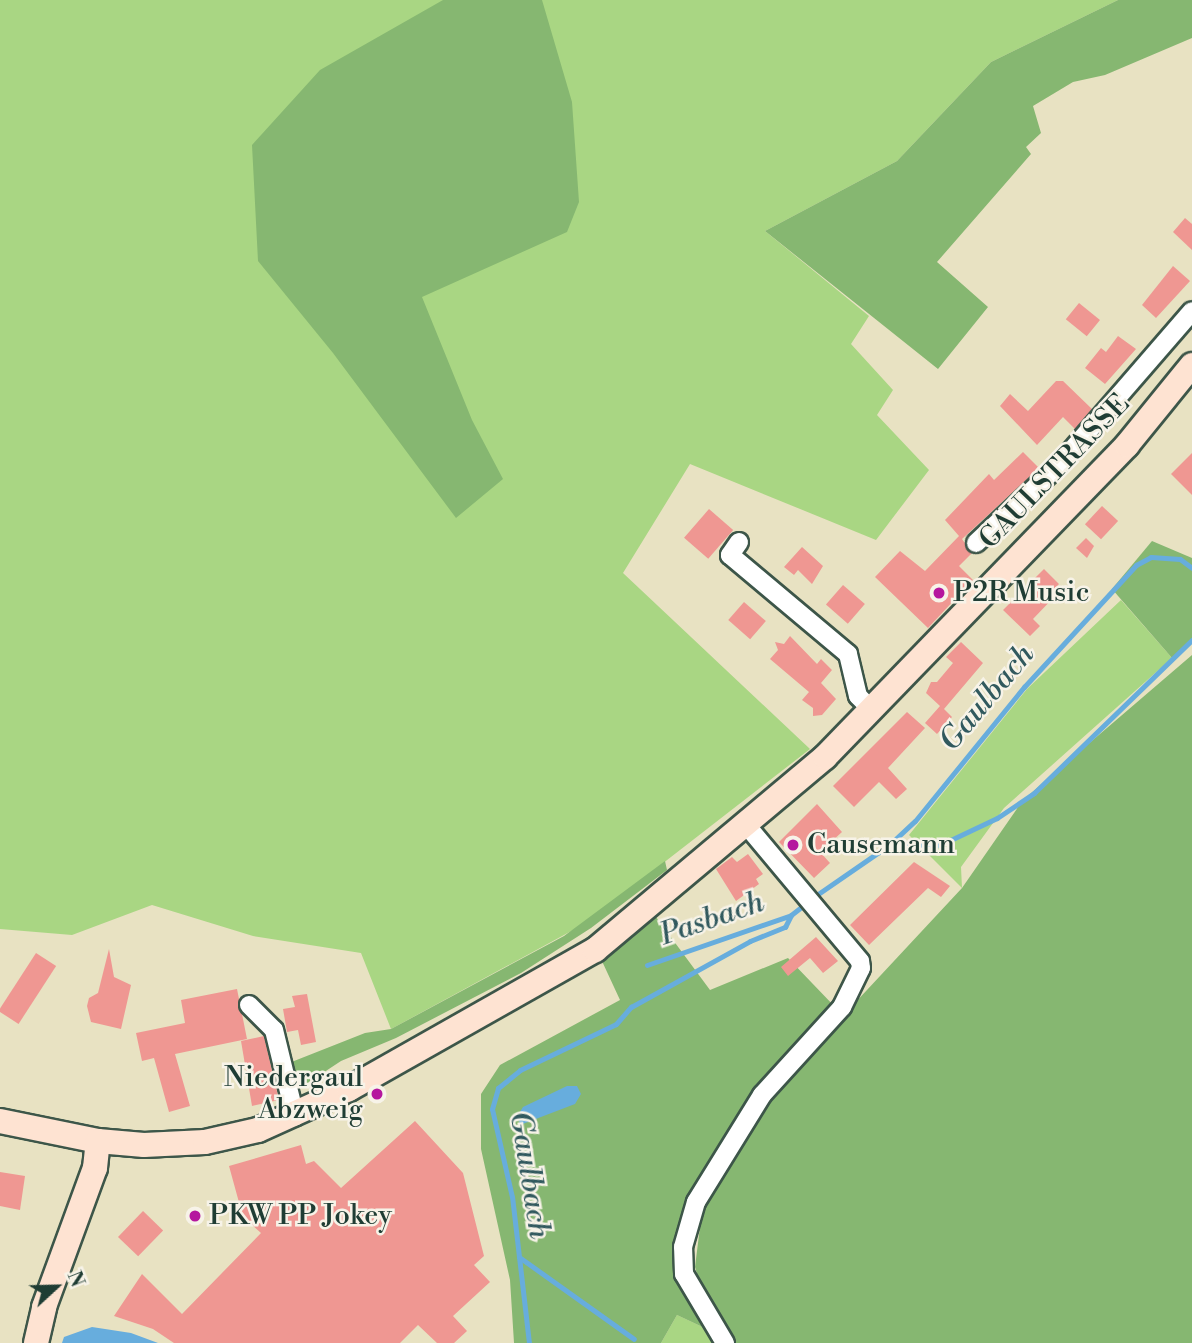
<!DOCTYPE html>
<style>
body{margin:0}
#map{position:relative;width:1192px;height:1343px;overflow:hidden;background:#e8e2c2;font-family:"Libre Bodoni",serif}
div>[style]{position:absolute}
.green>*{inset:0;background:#a9d683}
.forest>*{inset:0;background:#86b771}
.water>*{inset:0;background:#67addd}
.stream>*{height:5px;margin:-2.5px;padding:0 2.5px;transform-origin:2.5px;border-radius:2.5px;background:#67addd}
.building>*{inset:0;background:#ef9792;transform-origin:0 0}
.roads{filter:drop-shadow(2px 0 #3d5649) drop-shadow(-2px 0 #3d5649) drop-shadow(0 2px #3d5649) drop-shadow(0 -2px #3d5649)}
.minor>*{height:18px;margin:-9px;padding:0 9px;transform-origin:9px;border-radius:9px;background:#fff}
.secondary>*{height:24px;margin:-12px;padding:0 12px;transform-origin:12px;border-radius:12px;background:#fee3d2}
.dots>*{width:19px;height:19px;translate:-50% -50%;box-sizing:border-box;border:4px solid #f7f3e8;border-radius:50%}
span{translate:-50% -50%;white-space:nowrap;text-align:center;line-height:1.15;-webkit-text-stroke:5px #f7f3e8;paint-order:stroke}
.street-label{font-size:28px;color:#1f3d34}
.poi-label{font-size:28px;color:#1f3d34}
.left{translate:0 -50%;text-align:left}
.right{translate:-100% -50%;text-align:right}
.water-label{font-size:30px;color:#31595e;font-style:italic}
.north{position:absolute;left:21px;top:1252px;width:70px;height:70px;-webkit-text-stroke:5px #f7f3e8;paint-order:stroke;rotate:68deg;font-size:19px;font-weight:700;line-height:28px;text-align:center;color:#1f3d34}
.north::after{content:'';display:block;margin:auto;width:24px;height:32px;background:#1f3d34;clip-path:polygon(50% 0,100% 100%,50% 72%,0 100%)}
</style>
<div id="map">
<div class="green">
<div style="clip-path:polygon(0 0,1118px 0,991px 62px,897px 161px,765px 231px,869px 316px,851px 344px,893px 390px,877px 415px,929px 470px,876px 540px,690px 464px,623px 573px,810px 749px,586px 923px,391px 1029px,361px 953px,253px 936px,152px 905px,72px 935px,0 929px)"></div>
<div style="clip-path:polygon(1121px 600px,1172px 658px,1004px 808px,961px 867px,962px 888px,909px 835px,1027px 689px)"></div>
<div style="clip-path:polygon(677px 1315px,711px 1331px,725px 1343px,661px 1343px)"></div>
</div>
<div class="forest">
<div style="clip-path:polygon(443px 0,542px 0,572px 102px,579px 202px,567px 232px,422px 297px,472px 420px,503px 479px,456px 518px,333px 353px,258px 261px,252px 145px,320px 70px)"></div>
<div style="clip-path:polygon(1118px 0,1192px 0,1192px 38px,1105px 75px,1073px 82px,1033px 106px,1041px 133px,1026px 147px,1031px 154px,937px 262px,988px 307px,938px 369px,765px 231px,897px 161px,991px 62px)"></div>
<div style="clip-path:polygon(1152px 541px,1192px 558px,1192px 639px,1172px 658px,1112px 589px)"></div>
<div style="clip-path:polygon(1192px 655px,1192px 1343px,731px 1343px,713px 1328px,695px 1267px,701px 1219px,689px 1260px,711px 1331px,677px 1315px,661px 1343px,514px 1343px,510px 1280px,481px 1149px,481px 1094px,500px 1065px,620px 1000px,601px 959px,656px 917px,710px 990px,788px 958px,836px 1008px,752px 1111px,708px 1202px,785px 1078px,962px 888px,1023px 800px)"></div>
<div style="clip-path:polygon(665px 861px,667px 870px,591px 928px,521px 973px,396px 1038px,341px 1061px,294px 1092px,289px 1063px,365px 1033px,391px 1029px,564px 936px)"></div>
</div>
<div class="water">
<div style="clip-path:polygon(567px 1086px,577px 1086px,581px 1094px,575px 1104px,520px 1125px,518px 1115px,523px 1107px)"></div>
<div style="clip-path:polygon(92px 1327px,131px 1333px,158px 1343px,62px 1343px,64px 1337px)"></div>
</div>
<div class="stream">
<div style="left:889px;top:845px;width:35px;rotate:-43deg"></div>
<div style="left:915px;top:821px;width:173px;rotate:-50.9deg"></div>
<div style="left:1024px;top:687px;width:166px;rotate:-47.4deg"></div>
<div style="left:1136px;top:565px;width:17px;rotate:-28deg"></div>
<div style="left:1151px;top:557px;width:29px;rotate:4deg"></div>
<div style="left:1180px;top:559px;width:15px;rotate:37deg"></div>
<div style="left:647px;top:965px;width:152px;rotate:-19.1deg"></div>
<div style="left:519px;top:1257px;width:141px;rotate:35.5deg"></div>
<div style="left:529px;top:1343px;width:147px;rotate:-96.6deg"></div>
<div style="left:512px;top:1197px;width:90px;rotate:-102.8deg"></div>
<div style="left:492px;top:1109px;width:22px;rotate:-74deg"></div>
<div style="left:498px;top:1088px;width:28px;rotate:-39deg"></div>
<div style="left:520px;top:1070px;width:106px;rotate:-25.6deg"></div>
<div style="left:616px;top:1024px;width:23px;rotate:-49deg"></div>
<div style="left:631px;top:1007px;width:136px;rotate:-29deg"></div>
<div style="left:750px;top:941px;width:38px;rotate:-22deg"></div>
<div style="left:785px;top:927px;width:13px;rotate:-63deg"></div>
<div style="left:791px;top:915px;width:34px;rotate:-38deg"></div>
<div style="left:818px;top:894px;width:86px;rotate:-34.6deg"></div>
<div style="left:889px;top:845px;width:51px"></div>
<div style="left:940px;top:845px;width:63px;rotate:-25.3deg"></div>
<div style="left:997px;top:818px;width:45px;rotate:-34deg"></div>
<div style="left:1034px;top:793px;width:220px;rotate:-44.1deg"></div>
</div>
<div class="building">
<div style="clip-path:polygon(1185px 218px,1192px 224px,1192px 250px,1173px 232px)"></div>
<div style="clip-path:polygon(1173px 266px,1190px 281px,1156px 318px,1142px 305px)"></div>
<div style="left:1079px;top:303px;width:27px;height:21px;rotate:39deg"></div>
<div style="clip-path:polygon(1118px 336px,1136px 349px,1105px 384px,1085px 368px,1101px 348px,1106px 352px)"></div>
<div style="clip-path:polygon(1056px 381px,1063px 381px,1092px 409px,1075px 429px,1063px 417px,1037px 445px,1000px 406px,1010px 394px,1028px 411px)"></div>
<div style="clip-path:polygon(1023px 452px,1039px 468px,962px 539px,972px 553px,959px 566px,973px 580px,928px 628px,875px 577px,900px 551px,925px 571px,959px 536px,945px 520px,989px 474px,994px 480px)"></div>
<div style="clip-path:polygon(1192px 453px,1192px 495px,1171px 474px)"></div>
<div style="left:1102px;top:506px;width:22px;height:25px;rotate:43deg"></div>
<div style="left:709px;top:509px;width:32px;height:38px;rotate:41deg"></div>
<div style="clip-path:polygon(1086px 538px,1094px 546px,1087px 558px,1076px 548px)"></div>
<div style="clip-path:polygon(802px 547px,823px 566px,812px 584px,798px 570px,794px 575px,784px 567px)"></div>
<div style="clip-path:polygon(1044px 569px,1059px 584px,1052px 591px,1056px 595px,1033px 619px,1040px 626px,1030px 636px,1003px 610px)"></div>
<div style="left:843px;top:585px;width:29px;height:26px;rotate:41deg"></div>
<div style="left:744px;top:602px;width:29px;height:24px;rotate:41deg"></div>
<div style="clip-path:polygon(790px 636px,817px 664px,821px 659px,832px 670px,821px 683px,836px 699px,822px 715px,813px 716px,813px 708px,802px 700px,809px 692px,770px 659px,778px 650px,775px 642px,784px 644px)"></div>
<div style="clip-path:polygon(961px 642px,983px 663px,944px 709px,952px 717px,937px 734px,925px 723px,940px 706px,926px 693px,931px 682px,937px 682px,953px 663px,946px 657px)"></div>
<div style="clip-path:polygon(907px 712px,925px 728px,888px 768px,907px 789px,896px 799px,879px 782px,854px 807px,833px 786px)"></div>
<div style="clip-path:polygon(817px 804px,842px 832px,820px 852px,830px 863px,814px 878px,779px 842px)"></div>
<div style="clip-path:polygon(748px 854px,763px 874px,756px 879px,759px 884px,736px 901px,716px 869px,732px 857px,737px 862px)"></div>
<div style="clip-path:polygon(914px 862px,950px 886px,941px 897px,928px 888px,869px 945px,850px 925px)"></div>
<div style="clip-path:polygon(816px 937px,838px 961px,823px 973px,810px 958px,788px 976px,781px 967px)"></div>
<div style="clip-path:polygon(109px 949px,114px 977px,131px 985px,121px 1029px,91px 1022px,87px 1006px,89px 998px,98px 993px)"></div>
<div style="left:36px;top:953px;width:24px;height:69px;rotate:33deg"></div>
<div style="clip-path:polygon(237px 989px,247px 1039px,175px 1054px,190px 1106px,169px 1112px,154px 1058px,142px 1061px,136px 1033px,185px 1023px,181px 1000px)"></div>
<div style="clip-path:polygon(307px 994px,316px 1042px,301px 1045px,298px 1030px,287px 1032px,283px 1009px,295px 1007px,292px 996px)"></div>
<div style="clip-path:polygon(264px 1036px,279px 1100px,252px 1106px,241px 1041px)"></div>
<div style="clip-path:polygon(415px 1121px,463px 1173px,484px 1256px,474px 1265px,490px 1282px,453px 1316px,467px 1331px,454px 1343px,437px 1343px,418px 1325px,400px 1343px,174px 1343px,153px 1329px,114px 1316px,142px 1274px,182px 1314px,261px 1233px,243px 1217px,229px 1166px,301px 1145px,306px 1164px,314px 1161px,341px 1188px)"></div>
<div style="clip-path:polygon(0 1172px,25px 1176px,20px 1210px,0 1206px)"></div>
<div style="left:143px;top:1211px;width:28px;height:36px;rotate:44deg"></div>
</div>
<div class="roads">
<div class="minor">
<div style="left:739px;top:542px;width:16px;rotate:125deg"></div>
<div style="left:730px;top:555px;width:154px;rotate:40deg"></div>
<div style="left:848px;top:654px;width:43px;rotate:76.6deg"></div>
<div style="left:858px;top:696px;width:20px;rotate:45deg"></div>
<div style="left:976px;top:543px;width:111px;rotate:-43.2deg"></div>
<div style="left:1057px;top:467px;width:206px;rotate:-49.1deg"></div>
<div style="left:249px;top:1005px;width:35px;rotate:45deg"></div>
<div style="left:274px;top:1030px;width:89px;rotate:76.3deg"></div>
<div style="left:725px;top:1343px;width:80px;rotate:-120.7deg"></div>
<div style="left:684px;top:1274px;width:27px;rotate:-92deg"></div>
<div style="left:683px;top:1247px;width:47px;rotate:-73.9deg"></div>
<div style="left:696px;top:1202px;width:126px;rotate:-58.3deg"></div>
<div style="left:762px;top:1095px;width:119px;rotate:-47.7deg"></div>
<div style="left:842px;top:1007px;width:43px;rotate:-64deg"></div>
<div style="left:861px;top:968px;width:7px;rotate:-98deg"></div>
<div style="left:860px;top:961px;width:176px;rotate:-129.9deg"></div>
</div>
<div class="secondary">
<div style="left:0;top:1121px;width:100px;rotate:11.5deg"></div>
<div style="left:98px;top:1141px;width:46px;rotate:5deg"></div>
<div style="left:144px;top:1145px;width:61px;rotate:-2.8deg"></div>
<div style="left:205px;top:1142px;width:54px;rotate:-12.8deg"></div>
<div style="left:258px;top:1130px;width:100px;rotate:-24.3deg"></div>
<div style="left:349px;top:1089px;width:283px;rotate:-29.5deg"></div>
<div style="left:595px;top:950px;width:300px;rotate:-40deg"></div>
<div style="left:825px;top:757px;width:434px;rotate:-45.9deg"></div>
<div style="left:1127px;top:445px;width:103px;rotate:-50.9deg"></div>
<div style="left:36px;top:1343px;width:37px;rotate:-77deg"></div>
<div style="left:44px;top:1307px;width:148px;rotate:-69.9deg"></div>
<div style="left:95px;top:1168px;width:27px;rotate:-84deg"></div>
</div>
</div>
<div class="dots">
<div style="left:939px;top:593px;background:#b5179e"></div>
<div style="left:793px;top:845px;background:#b5179e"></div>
<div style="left:377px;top:1094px;background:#b5179e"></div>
<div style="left:195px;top:1216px;background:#b5179e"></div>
</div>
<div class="street-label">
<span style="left:1055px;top:472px;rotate:-46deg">GAULSTRASSE</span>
</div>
<div class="poi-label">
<span class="left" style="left:953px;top:593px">P2R Music</span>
<span class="left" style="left:807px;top:845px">Causemann</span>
<span class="right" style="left:363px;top:1094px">Niedergaul<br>Abzweig</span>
<span class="left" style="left:209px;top:1216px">PKW PP Jokey</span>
</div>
<div class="water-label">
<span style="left:987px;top:698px;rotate:-50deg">Gaulbach</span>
<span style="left:712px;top:919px;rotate:-19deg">Pasbach</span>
<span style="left:529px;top:1175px;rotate:81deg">Gaulbach</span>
</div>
<div class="north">N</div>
</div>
